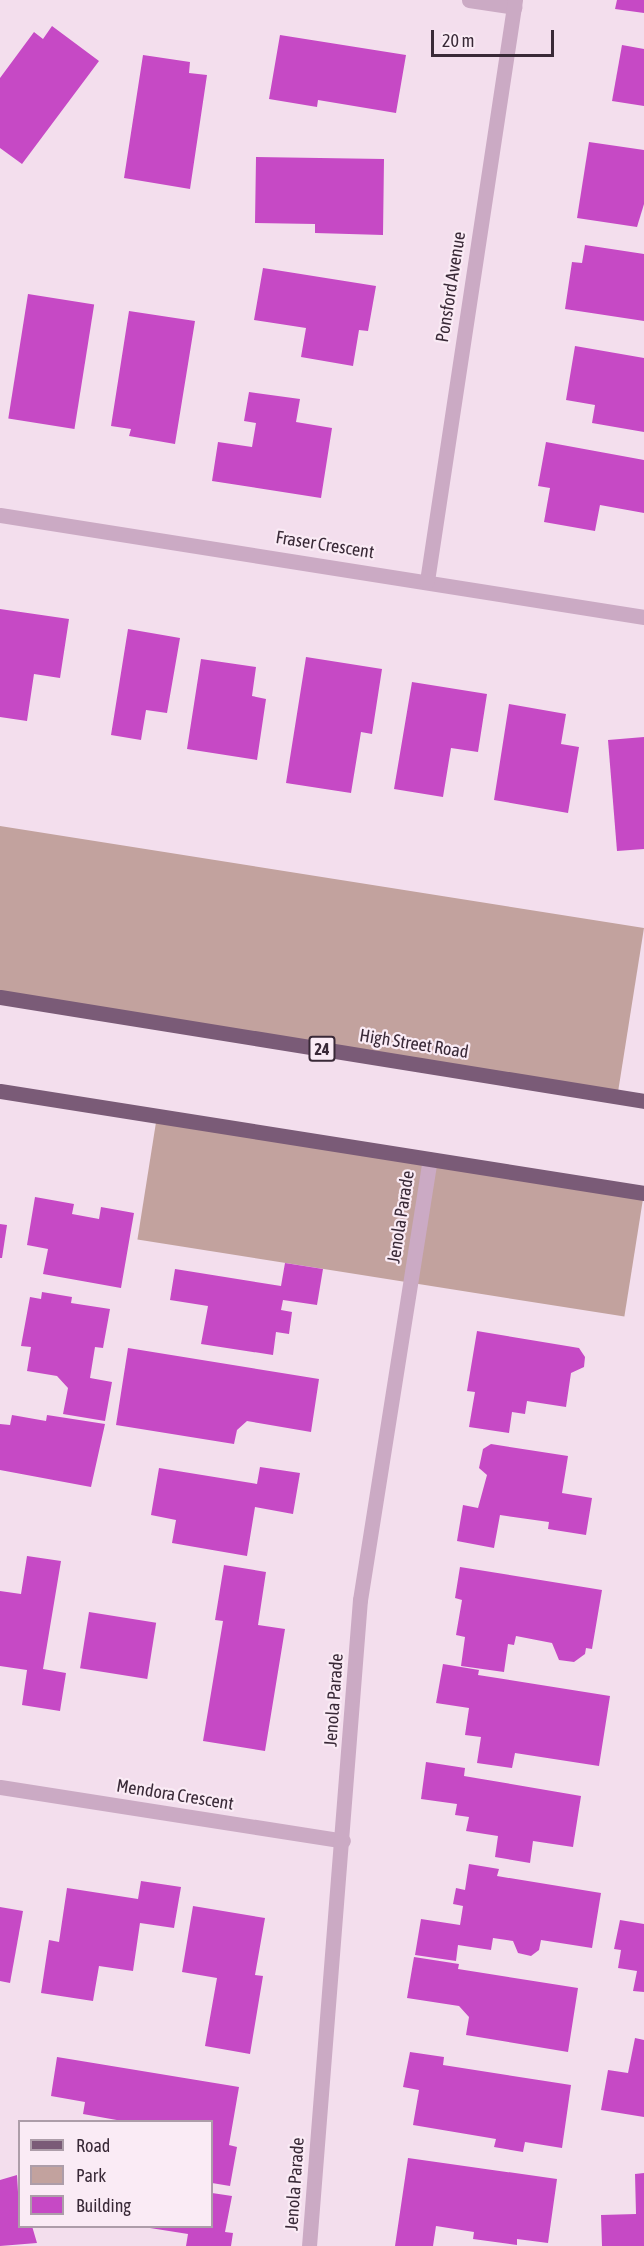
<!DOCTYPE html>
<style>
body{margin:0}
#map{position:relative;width:644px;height:2246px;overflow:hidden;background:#f3deed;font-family:"Asap Condensed",sans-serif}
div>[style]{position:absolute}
.green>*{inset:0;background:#c2a29e;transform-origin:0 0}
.building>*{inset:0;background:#c649c5;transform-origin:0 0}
.minor>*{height:15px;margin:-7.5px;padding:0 7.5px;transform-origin:7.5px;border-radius:7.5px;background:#cbaac4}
.primary>*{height:15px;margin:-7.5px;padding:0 7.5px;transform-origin:7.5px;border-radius:7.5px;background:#7a5b77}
span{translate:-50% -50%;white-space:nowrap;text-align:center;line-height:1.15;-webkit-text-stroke:4.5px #faebf5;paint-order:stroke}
.shield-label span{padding:2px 4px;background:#faebf5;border:2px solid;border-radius:4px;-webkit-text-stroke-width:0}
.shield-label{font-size:16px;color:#392937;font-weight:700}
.street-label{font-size:18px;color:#392937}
.legend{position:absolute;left:18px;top:2120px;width:195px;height:108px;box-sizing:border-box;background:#faebf5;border:2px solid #ad9da9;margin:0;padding:8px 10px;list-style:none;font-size:18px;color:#392937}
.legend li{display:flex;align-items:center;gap:12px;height:30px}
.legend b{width:30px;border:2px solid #ad9da9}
.scale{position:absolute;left:431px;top:30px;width:123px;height:27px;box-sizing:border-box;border:3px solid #392937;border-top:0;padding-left:8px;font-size:18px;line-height:21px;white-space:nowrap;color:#392937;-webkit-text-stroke:4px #faebf5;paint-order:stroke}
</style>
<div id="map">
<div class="green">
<div style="left:0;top:826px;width:652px;height:171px;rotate:9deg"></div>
<div style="left:157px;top:1116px;width:493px;height:125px;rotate:9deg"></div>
</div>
<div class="building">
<div style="clip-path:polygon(617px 0,644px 0,644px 13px,615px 9px)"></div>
<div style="clip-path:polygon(52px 26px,99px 61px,22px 164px,0 148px,0 78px,34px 32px,43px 39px)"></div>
<div style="clip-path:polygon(280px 35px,406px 55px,396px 113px,318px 100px,317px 107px,269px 99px)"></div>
<div style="clip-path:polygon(622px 45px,644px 49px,644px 106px,612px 101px)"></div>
<div style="clip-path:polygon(143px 55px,190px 62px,189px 73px,207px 75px,190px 189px,124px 178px)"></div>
<div style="clip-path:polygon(589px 142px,644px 150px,644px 204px,637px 227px,577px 218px)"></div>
<div style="clip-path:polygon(256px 157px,384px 159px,383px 235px,315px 233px,315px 224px,255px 223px)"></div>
<div style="clip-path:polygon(585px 245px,644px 254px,644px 321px,565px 309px,572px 262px,582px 263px)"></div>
<div style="clip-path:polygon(263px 268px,376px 286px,368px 331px,359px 330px,353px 366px,301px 357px,306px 328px,254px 320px)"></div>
<div style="left:28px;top:294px;width:67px;height:126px;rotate:9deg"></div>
<div style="clip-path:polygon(129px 311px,195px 321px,175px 444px,129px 436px,131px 429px,111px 426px)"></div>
<div style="clip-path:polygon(575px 346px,644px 358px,644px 432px,592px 423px,595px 405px,566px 400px)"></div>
<div style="clip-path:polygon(249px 392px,300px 399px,296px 422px,332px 428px,321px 498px,212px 481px,218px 442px,252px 447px,256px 423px,244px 421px)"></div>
<div style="clip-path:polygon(546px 442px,644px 460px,644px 513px,600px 505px,595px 531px,544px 522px,550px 488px,538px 486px)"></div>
<div style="clip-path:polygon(0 609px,69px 619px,60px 678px,34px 674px,27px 721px,0 717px)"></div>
<div style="clip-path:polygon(128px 629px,180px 638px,167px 713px,146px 710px,141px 740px,111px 735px)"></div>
<div style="clip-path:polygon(306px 657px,382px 669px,372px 734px,361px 732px,351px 793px,286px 783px)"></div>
<div style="clip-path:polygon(201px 659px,256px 667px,252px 696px,266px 699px,257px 760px,187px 749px)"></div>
<div style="clip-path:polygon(412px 682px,487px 694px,478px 752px,451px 748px,443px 797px,394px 789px)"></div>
<div style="clip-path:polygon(509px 704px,566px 714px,561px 744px,579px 747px,568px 813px,494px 800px)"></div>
<div style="clip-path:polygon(644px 737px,644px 849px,617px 851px,608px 740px)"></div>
<div style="clip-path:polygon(35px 1197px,74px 1204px,72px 1214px,99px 1219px,101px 1207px,134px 1213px,121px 1288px,43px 1274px,48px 1249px,27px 1245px)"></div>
<div style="clip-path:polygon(0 1224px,7px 1225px,2px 1258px,0 1258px)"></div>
<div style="clip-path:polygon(285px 1263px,323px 1269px,317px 1305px,283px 1300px,281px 1310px,292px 1312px,289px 1334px,276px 1332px,273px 1355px,201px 1344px,208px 1306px,170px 1300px,175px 1269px,281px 1286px)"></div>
<div style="clip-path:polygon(42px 1292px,72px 1297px,71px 1303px,110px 1309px,103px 1348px,95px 1347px,90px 1378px,112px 1382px,105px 1421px,63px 1414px,68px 1388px,57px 1376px,27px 1371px,31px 1347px,21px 1346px,30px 1297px,41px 1299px)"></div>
<div style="clip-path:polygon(477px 1331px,579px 1348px,585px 1357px,584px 1367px,571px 1373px,566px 1407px,527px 1401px,525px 1414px,512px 1412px,509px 1433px,469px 1427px,475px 1392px,467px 1391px)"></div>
<div style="clip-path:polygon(128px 1348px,319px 1379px,311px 1432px,247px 1421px,237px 1430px,234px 1444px,116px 1425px)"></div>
<div style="clip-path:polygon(12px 1415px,46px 1421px,47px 1415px,105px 1424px,91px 1487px,0 1470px,0 1424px,10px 1425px)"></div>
<div style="clip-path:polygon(491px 1444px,568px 1456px,562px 1493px,592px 1498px,586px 1535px,548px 1529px,549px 1522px,500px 1515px,494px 1548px,457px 1541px,463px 1505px,478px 1508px,487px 1475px,479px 1468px,483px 1449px)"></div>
<div style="clip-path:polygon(260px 1467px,300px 1473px,293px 1514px,255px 1507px,247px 1556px,172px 1543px,176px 1520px,151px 1515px,159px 1468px,257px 1484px)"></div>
<div style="clip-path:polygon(27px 1556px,61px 1561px,43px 1669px,66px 1673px,60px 1711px,22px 1705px,27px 1670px,0 1666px,0 1591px,21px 1594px)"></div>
<div style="clip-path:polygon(224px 1565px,266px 1572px,258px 1625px,285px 1629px,265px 1751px,203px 1741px,223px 1621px,215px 1620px)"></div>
<div style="clip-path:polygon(460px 1567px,602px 1590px,592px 1649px,586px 1648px,585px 1654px,574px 1662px,559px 1660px,552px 1643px,516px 1636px,514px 1645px,508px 1644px,504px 1672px,461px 1666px,465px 1637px,456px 1635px,462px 1600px,455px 1598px)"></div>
<div style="left:89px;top:1612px;width:68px;height:57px;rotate:9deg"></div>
<div style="clip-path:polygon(443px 1664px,479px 1670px,478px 1675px,610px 1696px,599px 1766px,515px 1753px,512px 1768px,477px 1763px,481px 1737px,465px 1735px,469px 1708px,436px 1703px)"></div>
<div style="clip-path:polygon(426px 1762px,465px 1768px,464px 1776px,581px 1796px,573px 1847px,533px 1841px,530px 1863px,495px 1857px,498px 1836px,466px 1831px,469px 1817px,455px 1815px,457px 1804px,421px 1799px)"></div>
<div style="clip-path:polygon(469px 1864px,499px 1869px,497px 1876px,601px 1893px,592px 1948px,541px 1940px,539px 1950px,531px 1956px,518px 1953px,513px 1941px,493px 1938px,491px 1950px,458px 1945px,456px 1961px,415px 1955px,421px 1919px,460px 1925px,463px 1906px,453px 1904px,456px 1888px,465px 1890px)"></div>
<div style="clip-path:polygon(141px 1881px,181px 1887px,174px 1928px,140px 1923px,133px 1971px,99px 1966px,93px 2001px,41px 1993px,49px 1940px,59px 1942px,67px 1888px,138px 1899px)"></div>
<div style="clip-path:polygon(193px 1906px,265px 1918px,255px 1975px,263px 1976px,250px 2054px,205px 2046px,217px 1978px,182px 1972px)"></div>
<div style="clip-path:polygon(0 1907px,23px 1911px,10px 1983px,0 1981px)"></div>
<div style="clip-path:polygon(620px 1920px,644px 1924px,644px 1992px,633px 1991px,637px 1971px,618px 1968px,621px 1950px,614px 1949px)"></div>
<div style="clip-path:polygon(414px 1957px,459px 1964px,458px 1969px,578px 1988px,568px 2052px,466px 2035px,469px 2017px,459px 2006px,407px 1998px)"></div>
<div style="clip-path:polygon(635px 2038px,644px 2040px,644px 2117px,601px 2110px,608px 2070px,628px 2073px)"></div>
<div style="clip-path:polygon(410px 2052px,444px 2057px,443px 2065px,571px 2085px,562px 2148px,525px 2142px,523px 2152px,494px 2147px,496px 2139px,413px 2125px,419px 2090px,403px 2087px)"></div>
<div style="clip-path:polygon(57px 2057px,239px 2087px,229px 2145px,237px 2147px,230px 2186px,212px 2183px,212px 2122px,128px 2122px,83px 2114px,85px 2102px,51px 2096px)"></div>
<div style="clip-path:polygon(408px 2158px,557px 2179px,548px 2243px,517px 2239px,517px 2245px,473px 2239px,474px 2232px,436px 2226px,433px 2246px,395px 2246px)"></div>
<div style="clip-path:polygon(644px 2173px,644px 2246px,602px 2246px,601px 2215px,636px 2214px,635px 2174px)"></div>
<div style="clip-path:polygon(17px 2175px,20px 2226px,32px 2226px,37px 2243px,0 2246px,0 2180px)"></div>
<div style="clip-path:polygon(212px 2193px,232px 2196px,225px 2232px,233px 2233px,231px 2246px,186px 2246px,188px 2234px,150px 2228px,212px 2226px)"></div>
</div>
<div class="minor">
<div style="left:469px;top:0;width:46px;rotate:8.8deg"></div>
<div style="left:0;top:515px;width:652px;rotate:9deg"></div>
<div style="left:427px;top:581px;width:588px;rotate:-81.39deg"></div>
<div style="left:0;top:1787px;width:347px;rotate:8.9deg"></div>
<div style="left:309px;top:2246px;width:648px;rotate:-85.49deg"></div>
<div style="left:360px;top:1600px;width:446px;rotate:-81deg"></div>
</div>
<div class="primary">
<div style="left:0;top:997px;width:652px;rotate:9.17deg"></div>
<div style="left:0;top:1091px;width:652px;rotate:9deg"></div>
</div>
<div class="shield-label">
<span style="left:322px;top:1049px">24</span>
</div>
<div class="street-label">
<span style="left:451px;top:287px;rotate:-81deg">Ponsford Avenue</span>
<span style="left:325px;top:545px;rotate:9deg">Fraser Crescent</span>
<span style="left:414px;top:1044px;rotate:9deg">High Street Road</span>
<span style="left:401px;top:1217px;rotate:-81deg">Jenola Parade</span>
<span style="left:334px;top:1700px;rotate:-86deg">Jenola Parade</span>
<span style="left:175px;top:1795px;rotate:9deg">Mendora Crescent</span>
<span style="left:295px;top:2184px;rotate:-86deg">Jenola Parade</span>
</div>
<ul class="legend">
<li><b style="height:8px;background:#7a5b77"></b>Road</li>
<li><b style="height:16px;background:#c2a29e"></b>Park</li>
<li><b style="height:16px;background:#c649c5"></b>Building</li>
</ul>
<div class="scale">20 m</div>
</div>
